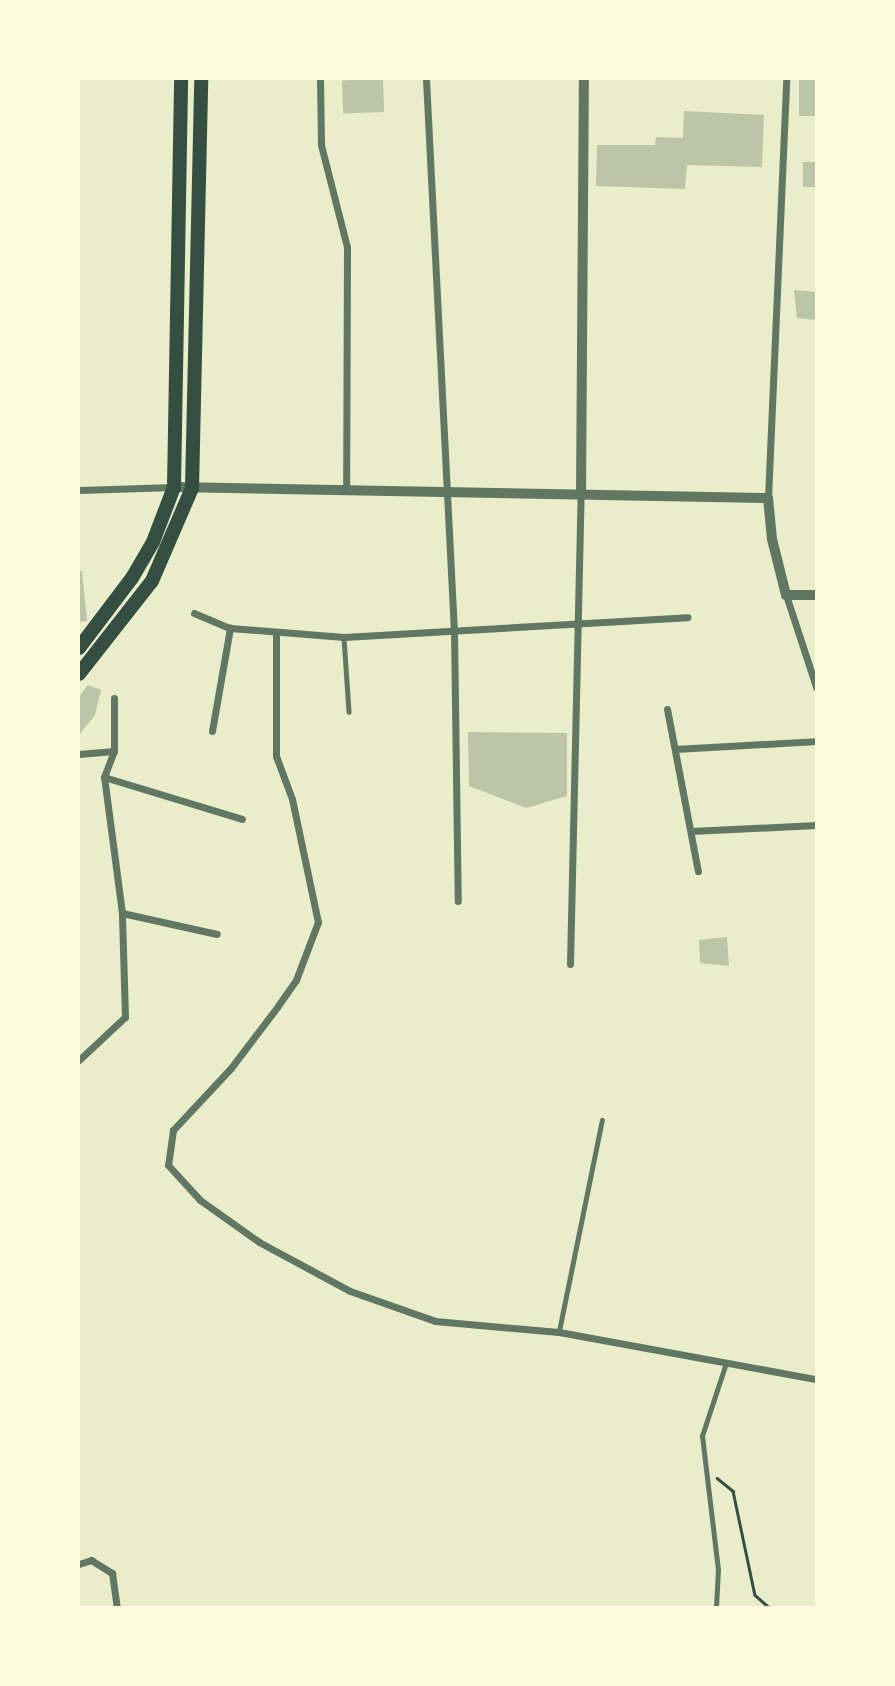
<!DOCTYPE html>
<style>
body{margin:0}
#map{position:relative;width:895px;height:1686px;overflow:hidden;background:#e9edc9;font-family:"Times New Roman",serif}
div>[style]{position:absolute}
.building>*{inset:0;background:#bcc5a7;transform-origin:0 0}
.path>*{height:2.5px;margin:-1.25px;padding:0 1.25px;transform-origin:1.25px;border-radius:1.25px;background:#344e41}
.service>*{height:4.5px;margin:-2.25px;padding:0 2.25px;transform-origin:2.25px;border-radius:2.25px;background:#617663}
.minor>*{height:7px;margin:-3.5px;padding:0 3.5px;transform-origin:3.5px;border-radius:3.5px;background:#617663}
.tertiary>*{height:10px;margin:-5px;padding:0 5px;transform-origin:5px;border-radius:5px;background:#617663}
.primary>*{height:14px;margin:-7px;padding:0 7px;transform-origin:7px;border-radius:7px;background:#344e41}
span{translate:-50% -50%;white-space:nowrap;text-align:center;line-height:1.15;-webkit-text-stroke:7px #fefae0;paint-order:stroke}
.frame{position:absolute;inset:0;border:80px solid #fefae0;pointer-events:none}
</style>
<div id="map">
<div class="building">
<div style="left:383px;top:79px;width:33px;height:41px;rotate:88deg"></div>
<div style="left:799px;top:79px;width:17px;height:37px"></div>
<div style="clip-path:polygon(684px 111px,764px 115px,762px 167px,687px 165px,685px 189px,596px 186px,597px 145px,655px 145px,656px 137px,683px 138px)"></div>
<div style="left:803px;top:162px;width:13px;height:25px"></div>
<div style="clip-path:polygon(794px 290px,816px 292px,816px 320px,797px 318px)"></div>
<div style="clip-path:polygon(79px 571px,82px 571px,87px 621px,79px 622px)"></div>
<div style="clip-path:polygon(88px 685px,101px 690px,95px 715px,79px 735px,79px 697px)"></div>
<div style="clip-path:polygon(468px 732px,567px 733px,567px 796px,526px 808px,469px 786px)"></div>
<div style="clip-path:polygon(727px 937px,729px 966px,700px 963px,699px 940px)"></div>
</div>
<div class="path">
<div style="left:717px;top:1478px;width:21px;rotate:39deg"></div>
<div style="left:733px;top:1491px;width:106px;rotate:78.1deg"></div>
<div style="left:755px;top:1595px;width:18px;rotate:41deg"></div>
</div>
<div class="service">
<div style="left:344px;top:638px;width:74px;rotate:86.1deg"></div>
<div style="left:559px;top:1331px;width:215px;rotate:-78.5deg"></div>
<div style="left:716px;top:1607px;width:37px;rotate:-87deg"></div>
<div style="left:718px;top:1570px;width:135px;rotate:-96.8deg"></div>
<div style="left:702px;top:1436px;width:77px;rotate:-71.8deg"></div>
</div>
<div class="minor">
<div style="left:320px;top:79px;width:66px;rotate:89.1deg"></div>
<div style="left:321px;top:145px;width:105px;rotate:75.7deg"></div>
<div style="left:347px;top:247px;width:244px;rotate:90.2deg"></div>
<div style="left:426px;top:79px;width:553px;rotate:87.1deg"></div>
<div style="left:454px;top:631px;width:270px;rotate:89.2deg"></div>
<div style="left:79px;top:490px;width:95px;rotate:-1.8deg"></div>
<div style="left:768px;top:498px;width:419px;rotate:-87.5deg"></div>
<div style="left:786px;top:595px;width:97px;rotate:71.9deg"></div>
<div style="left:194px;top:613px;width:39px;rotate:23deg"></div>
<div style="left:230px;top:628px;width:114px;rotate:4.5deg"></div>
<div style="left:344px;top:637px;width:344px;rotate:-3.3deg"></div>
<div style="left:276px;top:632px;width:124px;rotate:90deg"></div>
<div style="left:276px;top:756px;width:46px;rotate:69.6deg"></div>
<div style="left:292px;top:799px;width:126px;rotate:78.1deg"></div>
<div style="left:318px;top:922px;width:62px;rotate:110.8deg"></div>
<div style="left:296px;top:980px;width:32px;rotate:125deg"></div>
<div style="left:278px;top:1006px;width:78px;rotate:127.2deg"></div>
<div style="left:231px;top:1068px;width:85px;rotate:133.1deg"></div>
<div style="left:173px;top:1130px;width:35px;rotate:98deg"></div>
<div style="left:168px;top:1165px;width:47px;rotate:47.6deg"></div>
<div style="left:200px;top:1200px;width:72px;rotate:35.4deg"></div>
<div style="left:259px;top:1242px;width:103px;rotate:28.3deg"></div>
<div style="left:350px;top:1291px;width:90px;rotate:19.4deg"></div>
<div style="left:435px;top:1321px;width:124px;rotate:5.1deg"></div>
<div style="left:559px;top:1332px;width:261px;rotate:10.4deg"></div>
<div style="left:667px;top:709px;width:165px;rotate:79.2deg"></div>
<div style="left:212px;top:731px;width:105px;rotate:-80.1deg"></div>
<div style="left:675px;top:749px;width:141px;rotate:-3.2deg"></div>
<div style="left:79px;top:754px;width:35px;rotate:-5deg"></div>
<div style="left:104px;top:777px;width:144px;rotate:16.9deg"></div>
<div style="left:691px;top:831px;width:125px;rotate:-2.7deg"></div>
<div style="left:122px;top:913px;width:97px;rotate:12.5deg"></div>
<div style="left:570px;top:964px;width:470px;rotate:-88.7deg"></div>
<div style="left:79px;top:1060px;width:63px;rotate:-43.1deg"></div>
<div style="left:125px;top:1017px;width:104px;rotate:-91.7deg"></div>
<div style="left:122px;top:913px;width:137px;rotate:-97.5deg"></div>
<div style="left:104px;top:777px;width:28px;rotate:-69deg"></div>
<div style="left:114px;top:751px;width:53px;rotate:-90deg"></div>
<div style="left:79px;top:1564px;width:13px;rotate:-18deg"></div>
<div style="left:91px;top:1560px;width:25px;rotate:32deg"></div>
<div style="left:112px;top:1573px;width:34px;rotate:82deg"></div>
</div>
<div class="tertiary">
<div style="left:174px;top:487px;width:594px;rotate:1.06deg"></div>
<div style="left:768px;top:498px;width:41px;rotate:84.4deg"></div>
<div style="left:772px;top:539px;width:58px;rotate:76deg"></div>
<div style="left:786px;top:595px;width:30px"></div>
<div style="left:581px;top:494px;width:415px;rotate:-89.6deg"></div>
</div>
<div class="primary">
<div style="left:79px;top:648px;width:88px;rotate:-52.9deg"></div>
<div style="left:132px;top:578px;width:42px;rotate:-59.7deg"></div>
<div style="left:153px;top:542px;width:59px;rotate:-69.1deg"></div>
<div style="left:174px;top:487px;width:408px;rotate:-89deg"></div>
<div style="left:79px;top:674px;width:118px;rotate:-51.9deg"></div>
<div style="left:152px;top:581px;width:101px;rotate:-66.7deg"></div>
<div style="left:192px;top:488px;width:409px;rotate:-88.7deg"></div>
</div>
<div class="frame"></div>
</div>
